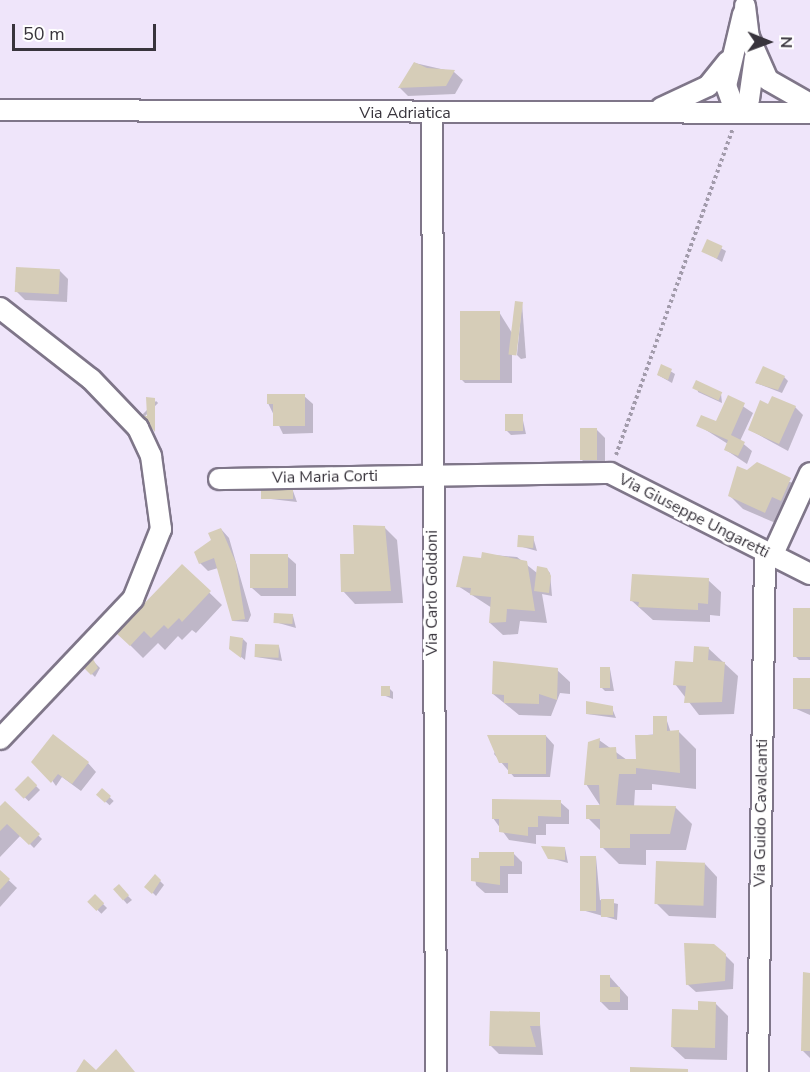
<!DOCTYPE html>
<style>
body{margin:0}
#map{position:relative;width:810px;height:1072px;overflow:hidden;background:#efe5fa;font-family:"Nunito Sans",sans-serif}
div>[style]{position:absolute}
.shadow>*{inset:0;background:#0003;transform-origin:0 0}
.building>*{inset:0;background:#d6cdb8;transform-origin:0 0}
.path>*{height:4px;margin-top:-2px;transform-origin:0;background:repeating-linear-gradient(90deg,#a29bab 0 3px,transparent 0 6px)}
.roads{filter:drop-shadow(2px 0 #7f7689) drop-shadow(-2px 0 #7f7689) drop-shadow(0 2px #7f7689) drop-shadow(0 -2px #7f7689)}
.minor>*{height:20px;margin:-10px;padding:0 10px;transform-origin:10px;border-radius:10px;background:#fff}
span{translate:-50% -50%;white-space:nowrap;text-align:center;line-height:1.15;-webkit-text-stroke:6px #fff;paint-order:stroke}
.street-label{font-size:16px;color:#38343c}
.north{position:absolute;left:738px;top:12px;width:60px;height:60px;-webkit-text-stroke:4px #fff;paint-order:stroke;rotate:91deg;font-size:16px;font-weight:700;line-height:24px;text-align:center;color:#38343c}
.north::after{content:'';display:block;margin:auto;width:21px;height:27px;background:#38343c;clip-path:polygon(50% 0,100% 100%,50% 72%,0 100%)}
.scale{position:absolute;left:12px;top:24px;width:144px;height:27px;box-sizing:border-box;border:3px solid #38343c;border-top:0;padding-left:8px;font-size:18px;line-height:21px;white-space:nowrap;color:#38343c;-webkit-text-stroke:4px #fff;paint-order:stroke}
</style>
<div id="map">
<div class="shadow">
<div style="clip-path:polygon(415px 63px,454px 72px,463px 80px,455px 94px,408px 96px,400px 88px)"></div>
<div style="clip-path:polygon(708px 241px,726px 251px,722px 262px,704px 251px)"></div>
<div style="clip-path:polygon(60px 271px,68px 279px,67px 302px,25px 300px,16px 291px)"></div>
<div style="clip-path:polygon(522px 303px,526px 358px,521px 359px,517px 355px)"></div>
<div style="clip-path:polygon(499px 312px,512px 333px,512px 383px,465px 383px,461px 379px)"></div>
<div style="clip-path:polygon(662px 366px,675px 374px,672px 383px,658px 375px)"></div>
<div style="clip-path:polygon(784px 377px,788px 381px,782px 393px,756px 383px)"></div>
<div style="clip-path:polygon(697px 382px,721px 394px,722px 403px,698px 392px)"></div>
<div style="clip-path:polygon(304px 396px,313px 404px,313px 433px,283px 434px,268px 403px)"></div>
<div style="clip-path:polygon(729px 397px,753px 413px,740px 441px,752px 451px,747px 464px,726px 450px,728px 444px,698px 425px,716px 424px)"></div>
<div style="left:156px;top:401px;width:3px;height:30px;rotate:45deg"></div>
<div style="clip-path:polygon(769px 406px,795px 407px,803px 415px,788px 451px,750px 430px)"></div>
<div style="clip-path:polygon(522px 416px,526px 434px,511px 435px,507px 431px)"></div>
<div style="clip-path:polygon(597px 430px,605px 438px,605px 468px,590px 468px,582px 460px)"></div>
<div style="clip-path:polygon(747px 472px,794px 483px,778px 524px,743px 509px,730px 496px)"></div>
<div style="clip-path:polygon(293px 491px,297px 502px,262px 498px)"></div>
<div style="clip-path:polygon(384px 527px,397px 540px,403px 603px,355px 604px,343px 591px,355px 555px)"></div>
<div style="clip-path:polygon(221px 529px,229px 538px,251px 615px,248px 622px,233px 621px,218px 568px,208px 571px,200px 563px)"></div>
<div style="clip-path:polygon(533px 537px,537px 551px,519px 546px)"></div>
<div style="clip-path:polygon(483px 554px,517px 557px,537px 573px,546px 569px,550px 573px,552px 596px,542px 594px,547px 623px,520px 621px,518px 634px,503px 635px,490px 623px,492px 608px,458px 586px,459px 574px,482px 561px)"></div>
<div style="clip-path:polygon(287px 556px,296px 564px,296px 596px,261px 596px,252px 588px)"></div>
<div style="clip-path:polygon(182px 566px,222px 605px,196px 633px,192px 630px,182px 640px,178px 636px,165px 650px,158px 643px,143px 658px,118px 633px)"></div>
<div style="clip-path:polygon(708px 580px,721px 592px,720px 616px,710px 615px,710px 622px,653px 620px,632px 601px)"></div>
<div style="clip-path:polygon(810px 609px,810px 660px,799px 660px,795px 656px)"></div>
<div style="clip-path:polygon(293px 616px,296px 628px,275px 622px)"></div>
<div style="clip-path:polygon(243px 639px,247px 643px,245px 660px,235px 652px)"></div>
<div style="clip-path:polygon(279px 646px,282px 661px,256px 657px)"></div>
<div style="clip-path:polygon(708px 648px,738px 676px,734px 714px,699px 715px,675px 684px)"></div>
<div style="clip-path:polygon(93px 661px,100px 668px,95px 677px,86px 668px)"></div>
<div style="clip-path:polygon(610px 669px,614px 691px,605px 691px,601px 687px)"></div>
<div style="clip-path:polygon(557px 670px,570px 682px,570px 694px,560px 693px,551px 716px,519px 715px,493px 694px)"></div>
<div style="clip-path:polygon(810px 679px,810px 715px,794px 708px)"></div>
<div style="clip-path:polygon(389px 688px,393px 692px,393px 699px,383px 695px)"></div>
<div style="clip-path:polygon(612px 708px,616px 718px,587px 714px)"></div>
<div style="clip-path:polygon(666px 718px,671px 733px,679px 732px,696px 749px,696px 789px,652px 784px,652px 790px,635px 790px,634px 807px,675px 807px,692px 824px,686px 850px,646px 850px,646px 865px,619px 864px,602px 847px,602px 832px,588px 818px,601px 807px,586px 784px,599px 740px,627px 760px,637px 760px,636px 736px,658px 734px)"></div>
<div style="clip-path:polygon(489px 736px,546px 736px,554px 745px,550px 777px,514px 777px,494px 754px,497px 747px)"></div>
<div style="clip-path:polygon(88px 763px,96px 772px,81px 791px,62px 777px,56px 786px,49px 776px)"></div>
<div style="left:28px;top:778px;width:17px;height:16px;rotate:45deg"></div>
<div style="left:102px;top:790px;width:16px;height:6px;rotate:43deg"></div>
<div style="clip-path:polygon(560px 802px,569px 810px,569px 824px,546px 824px,546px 835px,536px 835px,536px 844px,509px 840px,493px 818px)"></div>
<div style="clip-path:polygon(5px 803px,42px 839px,34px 848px,21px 835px,0 857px,0 808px)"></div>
<div style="clip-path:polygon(565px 848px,568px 863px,550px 858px)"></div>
<div style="clip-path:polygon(513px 853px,522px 862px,522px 874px,508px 874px,508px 893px,485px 893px,476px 885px,473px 860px)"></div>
<div style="clip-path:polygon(596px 857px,600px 900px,618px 904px,617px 920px,582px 910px)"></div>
<div style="clip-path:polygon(705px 864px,717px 877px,716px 918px,669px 916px,656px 903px)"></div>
<div style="clip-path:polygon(0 872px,17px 888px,0 907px)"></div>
<div style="clip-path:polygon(155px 876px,164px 885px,156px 896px,146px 886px)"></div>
<div style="clip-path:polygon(119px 887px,132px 900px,127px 904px,115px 890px)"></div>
<div style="left:95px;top:896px;width:17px;height:8px;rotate:45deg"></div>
<div style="clip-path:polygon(725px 955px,734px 964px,733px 989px,696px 992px,687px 984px)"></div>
<div style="clip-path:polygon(810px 974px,810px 1058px,803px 1051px)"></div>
<div style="clip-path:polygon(610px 977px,628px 997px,628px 1010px,609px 1010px,601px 1002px)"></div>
<div style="clip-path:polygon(715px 1003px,728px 1016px,727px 1060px,685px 1059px,672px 1047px,699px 1011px)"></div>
<div style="clip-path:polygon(539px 1013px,543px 1055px,499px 1054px,491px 1046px)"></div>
</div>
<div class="building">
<div style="clip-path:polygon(414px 62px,427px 68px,455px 70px,446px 86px,398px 88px)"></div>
<div style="left:707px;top:239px;width:17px;height:14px;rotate:24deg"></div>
<div style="left:16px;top:267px;width:44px;height:25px;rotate:3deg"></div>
<div style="left:515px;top:301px;width:8px;height:54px;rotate:7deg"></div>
<div style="left:460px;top:311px;width:40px;height:69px"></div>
<div style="clip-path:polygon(661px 364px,672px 369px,668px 380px,657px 375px)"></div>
<div style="clip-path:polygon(763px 366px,785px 376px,778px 390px,755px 383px)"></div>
<div style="left:696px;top:380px;width:29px;height:9px;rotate:25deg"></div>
<div style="clip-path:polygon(267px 394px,305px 394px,305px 426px,273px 426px,273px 404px,267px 404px)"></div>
<div style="clip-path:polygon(728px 395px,745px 403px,731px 435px,745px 442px,738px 456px,724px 450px,728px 440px,696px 426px,701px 415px,716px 421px)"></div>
<div style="clip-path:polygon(772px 396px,796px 406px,779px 444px,748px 430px,760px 400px,768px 404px)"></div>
<div style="clip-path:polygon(146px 397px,155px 398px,155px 432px,142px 416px,147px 416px)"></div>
<div style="left:523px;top:414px;width:17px;height:18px;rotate:90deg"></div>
<div style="left:580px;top:428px;width:17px;height:32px"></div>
<div style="clip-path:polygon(757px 462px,791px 478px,781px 501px,772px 497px,765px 513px,728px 496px,737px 466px,747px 470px)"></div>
<div style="left:261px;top:490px;width:32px;height:9px"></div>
<div style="clip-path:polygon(353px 525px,385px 526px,391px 591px,341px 592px,340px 554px,354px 554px)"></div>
<div style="clip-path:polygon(221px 528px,236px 563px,245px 619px,232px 621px,214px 558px,199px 564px,194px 552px,211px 540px,208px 533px)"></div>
<div style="left:518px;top:535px;width:16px;height:12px;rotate:4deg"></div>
<div style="clip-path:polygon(482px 552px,527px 561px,535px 611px,507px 609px,506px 622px,489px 623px,491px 597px,470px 595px,471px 588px,456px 587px,463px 556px,481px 558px)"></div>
<div style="left:288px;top:554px;width:34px;height:38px;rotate:90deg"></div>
<div style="clip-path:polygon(182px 564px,211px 591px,182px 622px,179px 618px,168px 629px,164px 625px,151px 638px,144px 631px,130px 646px,116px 633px)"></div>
<div style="clip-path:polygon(537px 566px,547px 568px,551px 576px,549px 593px,534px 591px)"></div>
<div style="clip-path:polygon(632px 574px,709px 578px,708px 604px,698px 603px,698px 610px,638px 607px,639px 602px,630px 601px)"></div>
<div style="left:793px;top:608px;width:17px;height:49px"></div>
<div style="left:274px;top:613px;width:19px;height:10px;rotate:3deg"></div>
<div style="clip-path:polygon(230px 636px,243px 638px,241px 658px,229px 649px)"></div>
<div style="left:255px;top:644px;width:24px;height:13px;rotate:2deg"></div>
<div style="clip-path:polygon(694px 646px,709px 647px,708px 660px,725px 662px,722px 702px,684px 703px,686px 686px,673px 685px,675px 661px,693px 662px)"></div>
<div style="clip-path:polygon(93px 659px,98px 668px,91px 675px,84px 668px)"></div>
<div style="clip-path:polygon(493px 661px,558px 668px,557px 700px,539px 694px,539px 704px,504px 703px,504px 695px,492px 694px)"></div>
<div style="left:600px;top:667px;width:10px;height:21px"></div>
<div style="left:793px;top:678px;width:17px;height:31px"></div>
<div style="left:390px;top:686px;width:10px;height:9px;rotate:90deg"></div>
<div style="clip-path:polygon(586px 701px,613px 706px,613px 715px,586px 714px)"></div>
<div style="clip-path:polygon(653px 716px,667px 716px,667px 731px,679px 730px,680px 773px,636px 768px,636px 774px,619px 774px,616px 805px,676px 806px,670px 834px,630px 834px,630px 848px,600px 848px,600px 819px,586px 819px,586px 805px,600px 805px,599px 785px,584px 785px,588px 742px,600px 738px,599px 748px,616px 747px,617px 759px,636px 759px,635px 735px,653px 735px)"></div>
<div style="clip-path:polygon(53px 734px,89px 762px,72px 784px,58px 774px,51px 783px,31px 762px)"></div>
<div style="clip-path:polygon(487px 735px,546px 735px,546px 774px,508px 774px,508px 763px,499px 763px)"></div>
<div style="left:28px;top:776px;width:13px;height:19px;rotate:45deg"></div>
<div style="left:102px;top:788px;width:12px;height:9px;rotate:42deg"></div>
<div style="clip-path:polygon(492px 799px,561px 800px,561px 817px,538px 816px,538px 827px,528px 827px,528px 836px,499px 832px,499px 819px,492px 819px)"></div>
<div style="clip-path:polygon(5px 801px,40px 834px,29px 845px,7px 824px,0 831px,0 806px)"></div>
<div style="clip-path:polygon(541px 846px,565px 847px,565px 860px,548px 859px)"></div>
<div style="clip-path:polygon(479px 852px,514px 852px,514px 866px,500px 866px,500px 885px,471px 881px,471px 858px,479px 858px)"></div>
<div style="left:580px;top:856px;width:16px;height:55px"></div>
<div style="left:656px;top:861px;width:49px;height:43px;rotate:2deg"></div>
<div style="clip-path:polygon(0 870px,10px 879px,0 890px)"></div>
<div style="clip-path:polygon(155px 874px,161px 880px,152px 894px,144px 887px)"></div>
<div style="left:119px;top:884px;width:15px;height:8px;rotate:48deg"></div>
<div style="left:95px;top:894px;width:13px;height:11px;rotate:45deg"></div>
<div style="left:601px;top:899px;width:13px;height:18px"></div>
<div style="clip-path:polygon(684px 943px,714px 944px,726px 954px,725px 981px,686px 985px)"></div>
<div style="clip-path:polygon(803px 972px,810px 973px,810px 1051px,801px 1051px)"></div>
<div style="clip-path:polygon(600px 975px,610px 975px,610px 987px,620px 987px,620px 1002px,600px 1002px)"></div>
<div style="clip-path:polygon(698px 1001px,716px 1002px,715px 1048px,671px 1047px,672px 1009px,698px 1010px)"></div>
<div style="clip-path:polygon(490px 1011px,540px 1012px,540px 1026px,530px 1026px,536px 1047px,489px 1046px)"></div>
<div style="clip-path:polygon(116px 1049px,135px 1072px,76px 1072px,84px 1059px,96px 1070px)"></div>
<div style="clip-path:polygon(630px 1067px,688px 1069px,688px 1072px,630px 1072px)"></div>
</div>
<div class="path">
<div style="left:616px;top:455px;width:346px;rotate:-70.3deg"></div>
</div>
<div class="roads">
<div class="minor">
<div style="left:745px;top:6px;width:31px;rotate:83deg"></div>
<div style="left:749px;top:37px;width:47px;rotate:66.2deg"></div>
<div style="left:768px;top:80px;width:48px;rotate:29.7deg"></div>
<div style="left:661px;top:108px;width:52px;rotate:-25.1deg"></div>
<div style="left:708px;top:86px;width:32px;rotate:-51deg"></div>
<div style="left:0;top:110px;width:810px;rotate:0.21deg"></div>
<div style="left:432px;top:113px;width:959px;rotate:89.76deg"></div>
<div style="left:736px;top:113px;width:29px;rotate:-110deg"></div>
<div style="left:726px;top:86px;width:74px;rotate:-76.7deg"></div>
<div style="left:736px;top:113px;width:19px;rotate:-47deg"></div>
<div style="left:749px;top:99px;width:42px;rotate:-81.9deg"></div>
<div style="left:0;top:308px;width:115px;rotate:38deg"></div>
<div style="left:91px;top:379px;width:68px;rotate:46.2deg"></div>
<div style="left:138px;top:428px;width:31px;rotate:65deg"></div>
<div style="left:151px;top:456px;width:74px;rotate:82.2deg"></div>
<div style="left:161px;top:529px;width:75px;rotate:111.8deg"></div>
<div style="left:133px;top:599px;width:193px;rotate:133.5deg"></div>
<div style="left:219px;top:479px;width:391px;rotate:-0.9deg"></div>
<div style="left:610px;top:473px;width:224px;rotate:26.8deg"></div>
<div style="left:772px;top:556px;width:91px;rotate:-65.4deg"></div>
<div style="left:758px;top:1072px;width:519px;rotate:-89.23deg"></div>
</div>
</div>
<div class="street-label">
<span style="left:405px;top:113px">Via Adriatica</span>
<span style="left:325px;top:477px;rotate:-1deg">Via Maria Corti</span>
<span style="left:694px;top:516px;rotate:27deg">Via Giuseppe Ungaretti</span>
<span style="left:432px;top:593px;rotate:-90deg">Via Carlo Goldoni</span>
<span style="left:761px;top:813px;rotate:-89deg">Via Guido Cavalcanti</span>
</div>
<div class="north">N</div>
<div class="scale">50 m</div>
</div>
